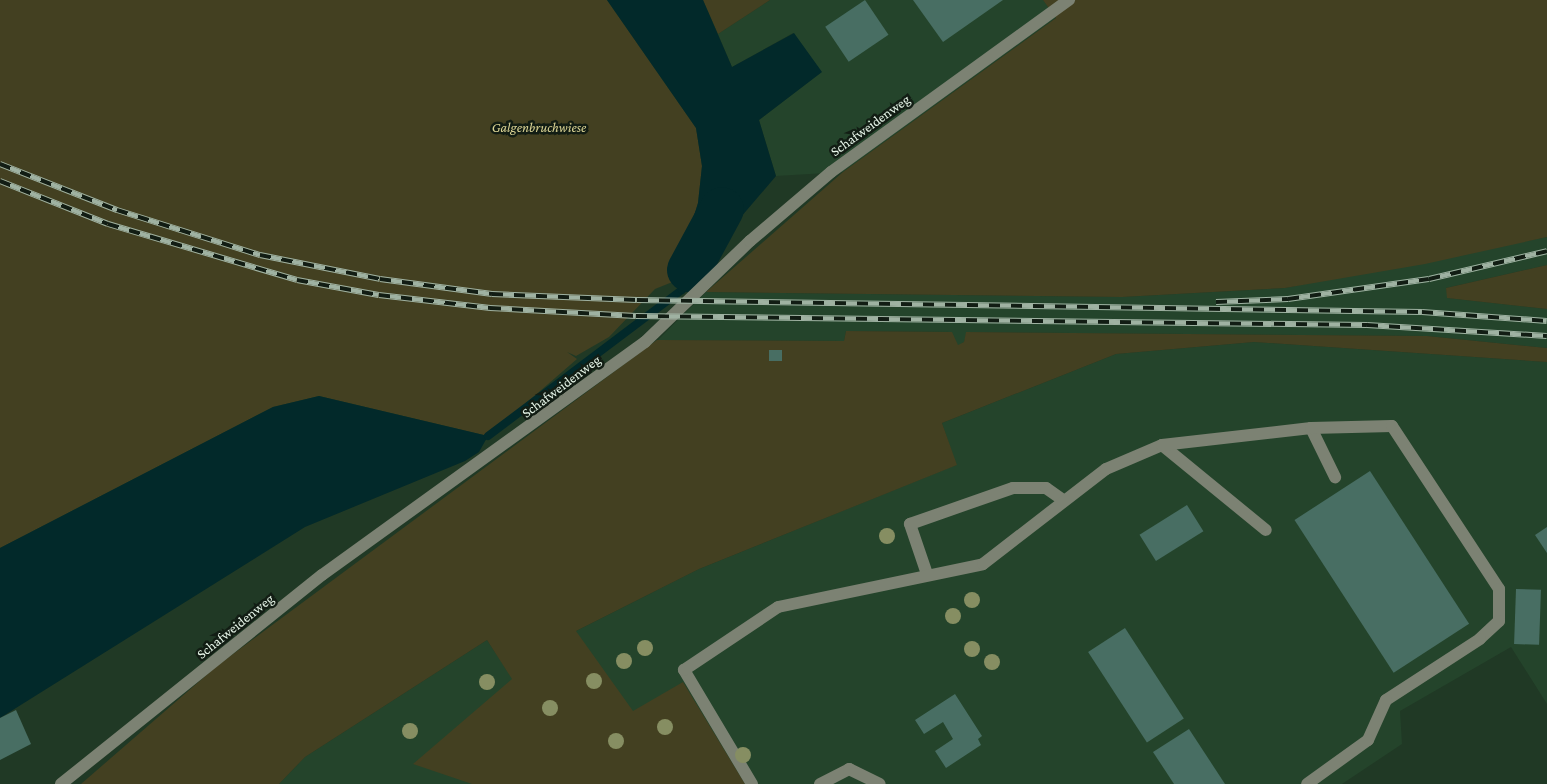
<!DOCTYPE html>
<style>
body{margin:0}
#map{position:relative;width:1547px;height:784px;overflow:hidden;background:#203925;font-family:"Crimson Pro",serif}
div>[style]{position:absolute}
.built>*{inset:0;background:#24442b}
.green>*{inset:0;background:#434021}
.water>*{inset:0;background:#02292a}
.stream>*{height:8px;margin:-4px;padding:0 4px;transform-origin:4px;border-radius:4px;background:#02292a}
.river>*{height:44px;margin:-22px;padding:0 22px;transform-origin:22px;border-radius:22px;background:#02292a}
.building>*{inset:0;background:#486e63;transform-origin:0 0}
.minor>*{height:12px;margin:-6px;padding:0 6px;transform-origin:6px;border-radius:6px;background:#7c8273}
.rail>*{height:5.5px;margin-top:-2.75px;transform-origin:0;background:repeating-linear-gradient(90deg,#121d14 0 11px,#9fb2a2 0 22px);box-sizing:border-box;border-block:1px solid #9fb2a2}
.trees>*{width:16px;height:16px;margin:-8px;border-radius:50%;background:#868e62}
span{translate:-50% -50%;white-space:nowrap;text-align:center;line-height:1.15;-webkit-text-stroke:5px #121d14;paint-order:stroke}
.street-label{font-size:14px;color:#e8f7ea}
.park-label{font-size:14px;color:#dad394;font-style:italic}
</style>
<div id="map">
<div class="built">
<div style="clip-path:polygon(770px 0,1043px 0,1057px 17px,843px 172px,776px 176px,759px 120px,821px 72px,793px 33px,732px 67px,718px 34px)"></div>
<div style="clip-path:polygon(1547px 237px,1547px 265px,1446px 288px,1448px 298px,1547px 309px,1547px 348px,1427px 336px,967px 332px,964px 342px,958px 346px,951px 332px,846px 331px,844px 341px,658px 340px,706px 292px,1122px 297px,1285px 288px)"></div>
<div style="clip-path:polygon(1254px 342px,1547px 362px,1547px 704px,1511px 647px,1400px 711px,1402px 744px,1342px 784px,279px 784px,305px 757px,487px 640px,512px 678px,576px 631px,699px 569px,956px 465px,942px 423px,1116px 354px)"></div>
</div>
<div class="green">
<div style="clip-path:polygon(0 0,607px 0,696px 128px,702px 166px,698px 203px,675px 281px,655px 289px,609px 337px,576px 356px,567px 352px,577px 359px,488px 436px,319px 396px,273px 407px,0 548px)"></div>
<div style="clip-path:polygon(703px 0,770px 0,718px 34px)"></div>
<div style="clip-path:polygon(1043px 0,1547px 0,1547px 237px,1425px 264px,1285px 288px,1122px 297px,706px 292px,843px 172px,1056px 18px)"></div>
<div style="clip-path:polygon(1547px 265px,1547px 309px,1447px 298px,1446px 288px)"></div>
<div style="clip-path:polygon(846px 331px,952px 332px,958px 345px,964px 342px,966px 332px,1427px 336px,1547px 348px,1547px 362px,1254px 342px,1116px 354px,942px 423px,957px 465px,699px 569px,576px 631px,633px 711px,683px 682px,745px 784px,472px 784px,413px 764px,512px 679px,487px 640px,305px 757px,279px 784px,81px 784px,217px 666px,657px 340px,844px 341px)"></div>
</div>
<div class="water">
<div style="clip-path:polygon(607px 0,703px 0,732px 67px,794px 33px,822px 72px,759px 120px,776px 176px,700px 265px,682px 253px,698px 203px,702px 166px,696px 128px)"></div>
<div style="clip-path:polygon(319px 396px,488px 436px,479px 452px,465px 461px,305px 527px,0 718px,0 548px,273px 407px)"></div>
</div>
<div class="stream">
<div style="left:488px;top:436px;width:243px;rotate:-37deg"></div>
<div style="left:682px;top:290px;width:21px;rotate:-71deg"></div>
</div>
<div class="river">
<div style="left:689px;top:270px;width:69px;rotate:-61.6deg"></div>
</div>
<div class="building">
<div style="left:865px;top:0;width:42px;height:48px;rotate:56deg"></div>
<div style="clip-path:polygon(913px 0,1003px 0,943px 42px)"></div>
<div style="left:769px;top:350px;width:13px;height:11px"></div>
<div style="left:1370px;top:471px;width:182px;height:90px;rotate:57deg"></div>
<div style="left:1187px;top:505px;width:31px;height:56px;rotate:58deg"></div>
<div style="clip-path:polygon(1547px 527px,1547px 553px,1535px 535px)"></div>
<div style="left:1516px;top:589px;width:25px;height:55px;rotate:2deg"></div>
<div style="left:1125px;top:628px;width:108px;height:44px;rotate:57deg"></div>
<div style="clip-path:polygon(955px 694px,982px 736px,978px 739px,981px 745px,946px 768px,935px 751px,953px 739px,943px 722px,924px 734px,915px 720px)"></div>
<div style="clip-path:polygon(16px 710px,31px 744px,0 760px,0 718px)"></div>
<div style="clip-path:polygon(1189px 729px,1225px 784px,1174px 784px,1153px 752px)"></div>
</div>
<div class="minor">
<div style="left:1311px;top:428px;width:55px;rotate:63.9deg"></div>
<div style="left:1162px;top:445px;width:134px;rotate:39.3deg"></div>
<div style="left:927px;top:574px;width:53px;rotate:-108.8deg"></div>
<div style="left:910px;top:524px;width:109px;rotate:-19.3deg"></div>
<div style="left:1013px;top:488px;width:33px"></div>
<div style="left:1046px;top:488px;width:21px;rotate:35deg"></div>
<div style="left:61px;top:784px;width:334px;rotate:-38.7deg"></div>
<div style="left:322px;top:575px;width:398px;rotate:-35.8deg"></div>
<div style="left:645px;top:342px;width:146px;rotate:-43.9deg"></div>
<div style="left:750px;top:241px;width:106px;rotate:-40.4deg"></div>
<div style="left:831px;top:172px;width:294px;rotate:-35.9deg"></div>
<div style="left:752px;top:784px;width:133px;rotate:-120.8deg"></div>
<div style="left:684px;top:670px;width:113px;rotate:-33.8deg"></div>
<div style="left:778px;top:607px;width:209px;rotate:-11.8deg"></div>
<div style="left:983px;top:564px;width:155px;rotate:-37.7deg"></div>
<div style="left:1106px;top:469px;width:61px;rotate:-23.2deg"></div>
<div style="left:1162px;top:445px;width:150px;rotate:-6.5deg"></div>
<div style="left:1311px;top:428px;width:81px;rotate:-1.4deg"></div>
<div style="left:1392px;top:426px;width:195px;rotate:56.7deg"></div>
<div style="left:1499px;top:589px;width:32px;rotate:90deg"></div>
<div style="left:1499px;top:621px;width:26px;rotate:137deg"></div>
<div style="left:1480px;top:639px;width:112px;rotate:147deg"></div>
<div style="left:1386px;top:700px;width:44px;rotate:114.2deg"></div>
<div style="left:1368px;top:740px;width:75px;rotate:144.2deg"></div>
<div style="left:820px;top:784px;width:33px;rotate:-27deg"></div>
<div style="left:849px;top:769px;width:34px;rotate:26deg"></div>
</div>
<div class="rail">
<div style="left:0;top:164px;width:126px;rotate:21.5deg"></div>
<div style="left:117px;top:210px;width:150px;rotate:17.5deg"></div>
<div style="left:260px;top:255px;width:122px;rotate:11.3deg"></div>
<div style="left:380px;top:279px;width:113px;rotate:7.6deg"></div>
<div style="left:492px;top:294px;width:145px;rotate:2.4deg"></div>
<div style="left:637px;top:300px;width:785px;rotate:0.88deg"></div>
<div style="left:1422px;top:312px;width:125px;rotate:4.1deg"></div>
<div style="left:0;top:181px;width:116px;rotate:21.7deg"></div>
<div style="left:108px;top:224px;width:197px;rotate:16.5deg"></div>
<div style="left:297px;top:280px;width:83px;rotate:10.4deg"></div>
<div style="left:379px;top:295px;width:112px;rotate:6.7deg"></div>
<div style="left:490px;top:308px;width:146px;rotate:3.1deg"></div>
<div style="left:636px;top:316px;width:731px;rotate:0.71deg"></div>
<div style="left:1367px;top:325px;width:180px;rotate:3.5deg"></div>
<div style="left:1216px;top:302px;width:72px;rotate:-2.4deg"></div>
<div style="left:1288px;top:299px;width:142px;rotate:-8.1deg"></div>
<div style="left:1429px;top:279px;width:121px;rotate:-13.3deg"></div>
</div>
<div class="trees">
<div style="left:887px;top:536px"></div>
<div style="left:972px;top:600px"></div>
<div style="left:953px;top:616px"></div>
<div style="left:645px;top:648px"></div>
<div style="left:972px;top:649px"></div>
<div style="left:624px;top:661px"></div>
<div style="left:992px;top:662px"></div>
<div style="left:594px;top:681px"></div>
<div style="left:487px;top:682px"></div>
<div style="left:550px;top:708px"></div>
<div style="left:665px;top:727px"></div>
<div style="left:410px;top:731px"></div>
<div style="left:616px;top:741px"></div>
<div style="left:743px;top:755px"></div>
</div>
<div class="street-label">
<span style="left:870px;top:125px;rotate:-36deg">Schafweidenweg</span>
<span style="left:561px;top:386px;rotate:-37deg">Schafweidenweg</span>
<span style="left:235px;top:626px;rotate:-39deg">Schafweidenweg</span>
</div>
<div class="park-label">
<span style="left:539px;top:127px">Galgenbruchwiese</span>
</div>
</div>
